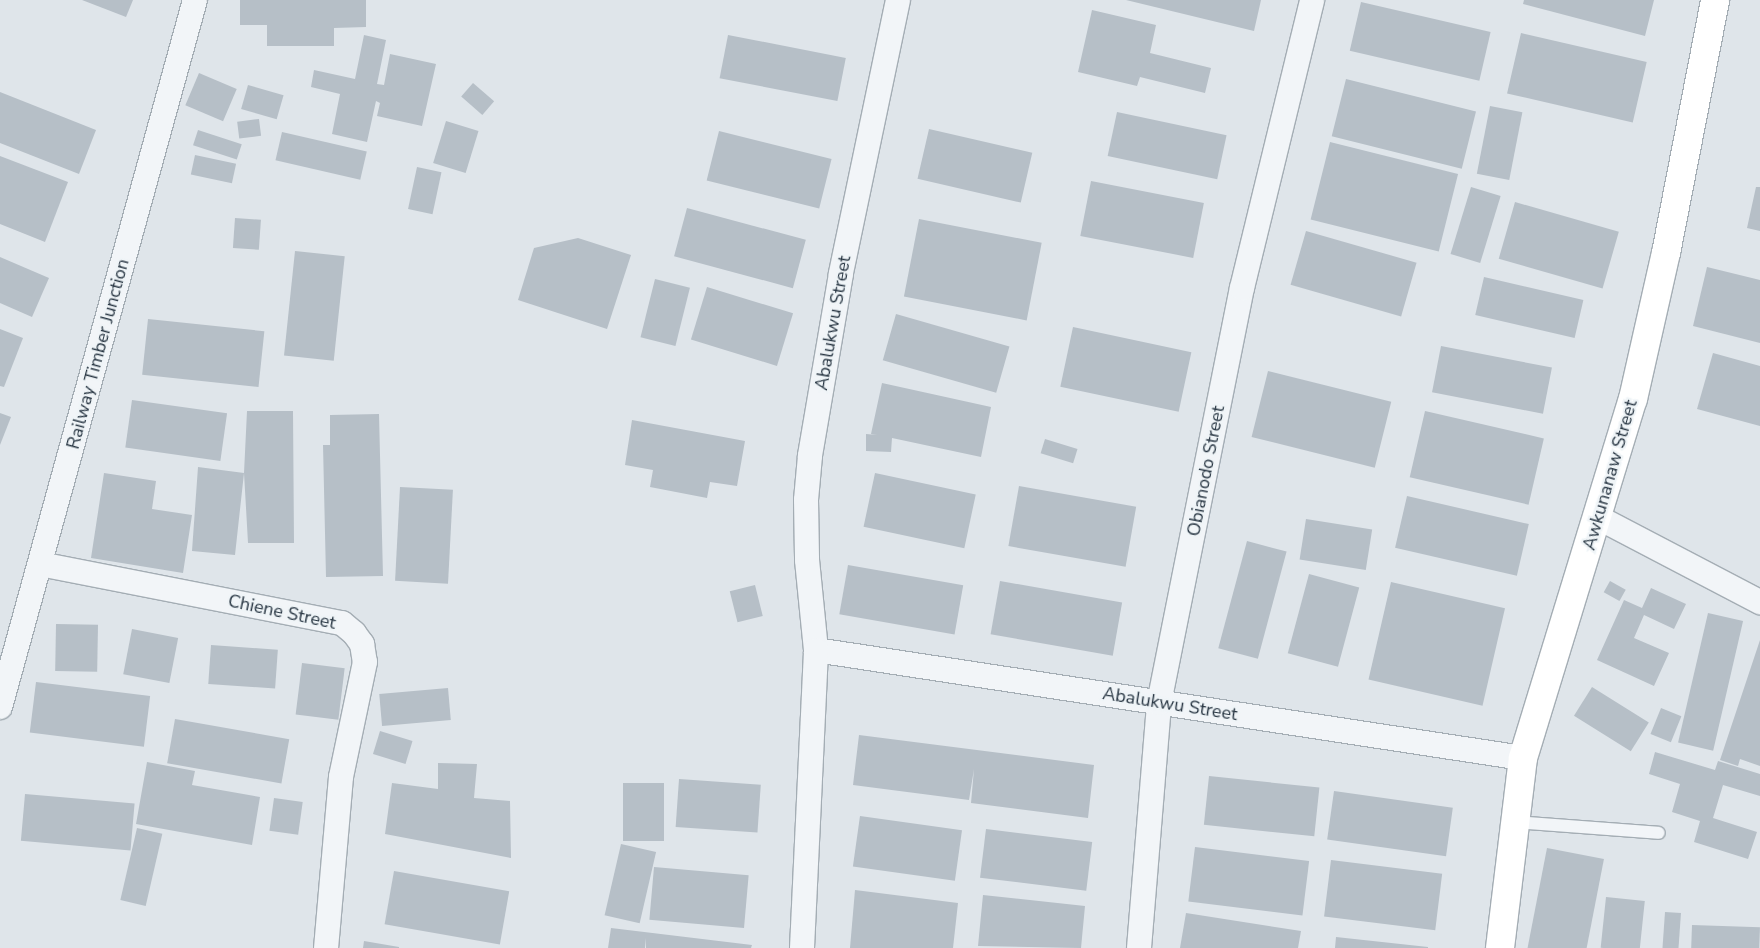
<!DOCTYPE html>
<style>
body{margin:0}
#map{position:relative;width:1760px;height:948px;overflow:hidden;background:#dfe5ea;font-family:"Nunito Sans",sans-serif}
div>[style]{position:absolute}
.building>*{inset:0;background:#b6bfc7;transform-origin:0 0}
.roads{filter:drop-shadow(1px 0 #a4adb4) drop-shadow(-1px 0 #a4adb4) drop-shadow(0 1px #a4adb4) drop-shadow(0 -1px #a4adb4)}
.lane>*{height:12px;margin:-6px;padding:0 6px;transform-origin:6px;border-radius:6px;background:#f2f5f8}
.street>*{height:24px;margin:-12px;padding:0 12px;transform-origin:12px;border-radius:12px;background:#f2f5f8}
.secondary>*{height:28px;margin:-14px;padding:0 14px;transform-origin:14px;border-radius:14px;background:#fff}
span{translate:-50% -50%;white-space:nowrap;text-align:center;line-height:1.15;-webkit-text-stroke:4.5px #eff4f7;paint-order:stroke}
.street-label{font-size:18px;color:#273542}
</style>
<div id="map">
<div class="building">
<div style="clip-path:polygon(82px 0,133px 0,126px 17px)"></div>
<div style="clip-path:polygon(240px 0,366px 0,366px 27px,334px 28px,334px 46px,267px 46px,267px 25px,240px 25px)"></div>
<div style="clip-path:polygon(1126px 0,1261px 0,1254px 31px)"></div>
<div style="clip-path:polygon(1524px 0,1654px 0,1645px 36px,1523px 4px)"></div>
<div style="left:1361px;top:2px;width:133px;height:50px;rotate:13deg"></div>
<div style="clip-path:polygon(1092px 10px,1156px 25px,1150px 53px,1211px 68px,1205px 93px,1140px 77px,1137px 86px,1078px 72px)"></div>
<div style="left:1521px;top:33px;width:129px;height:62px;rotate:13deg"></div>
<div style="clip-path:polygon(364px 35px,386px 40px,377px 84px,384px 85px,390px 54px,436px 64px,422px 126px,377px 116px,380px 103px,376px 101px,367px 142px,332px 134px,340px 94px,311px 87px,314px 70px,355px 79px)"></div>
<div style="left:728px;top:35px;width:120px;height:44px;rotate:11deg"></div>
<div style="left:199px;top:73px;width:41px;height:35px;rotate:23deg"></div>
<div style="left:1346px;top:79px;width:134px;height:59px;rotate:14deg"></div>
<div style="left:473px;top:83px;width:28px;height:18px;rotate:41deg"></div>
<div style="left:248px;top:85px;width:37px;height:25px;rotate:16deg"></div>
<div style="clip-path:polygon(0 92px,96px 130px,79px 174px,0 143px)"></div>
<div style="left:1490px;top:106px;width:33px;height:69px;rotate:11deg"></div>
<div style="left:1117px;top:112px;width:112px;height:45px;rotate:12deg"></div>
<div style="left:259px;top:119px;width:17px;height:22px;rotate:83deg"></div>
<div style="left:446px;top:121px;width:34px;height:44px;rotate:17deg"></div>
<div style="left:929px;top:129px;width:106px;height:51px;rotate:13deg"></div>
<div style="left:198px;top:130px;width:46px;height:16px;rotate:18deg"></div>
<div style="left:719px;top:131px;width:116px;height:51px;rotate:14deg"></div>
<div style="left:282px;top:132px;width:87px;height:29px;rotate:13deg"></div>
<div style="left:1330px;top:142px;width:132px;height:80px;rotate:14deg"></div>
<div style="left:195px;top:155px;width:42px;height:20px;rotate:12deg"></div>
<div style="clip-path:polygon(0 156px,68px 182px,45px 242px,0 224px)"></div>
<div style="left:417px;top:167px;width:25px;height:43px;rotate:12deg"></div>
<div style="left:1091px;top:181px;width:115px;height:56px;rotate:11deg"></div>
<div style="left:1471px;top:187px;width:31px;height:70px;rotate:17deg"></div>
<div style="clip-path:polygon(1756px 187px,1760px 187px,1760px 231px,1747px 228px)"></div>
<div style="left:1515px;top:202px;width:108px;height:59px;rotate:16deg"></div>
<div style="left:687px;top:208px;width:123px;height:50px;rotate:15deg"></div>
<div style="left:235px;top:218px;width:26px;height:30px;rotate:4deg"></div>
<div style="left:919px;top:219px;width:125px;height:79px;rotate:11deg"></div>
<div style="left:1306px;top:231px;width:115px;height:56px;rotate:16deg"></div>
<div style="clip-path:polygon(578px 238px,631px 255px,607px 329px,518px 300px,534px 248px)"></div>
<div style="left:295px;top:251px;width:50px;height:105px;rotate:6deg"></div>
<div style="clip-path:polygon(0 257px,49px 278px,32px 317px,0 303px)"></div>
<div style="clip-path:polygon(1707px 267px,1760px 280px,1760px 343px,1693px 326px)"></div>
<div style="left:1484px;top:277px;width:102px;height:39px;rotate:13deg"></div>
<div style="left:655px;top:279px;width:36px;height:60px;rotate:14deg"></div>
<div style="left:707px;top:287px;width:90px;height:55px;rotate:17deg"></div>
<div style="left:896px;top:314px;width:118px;height:48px;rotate:16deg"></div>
<div style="left:148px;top:319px;width:117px;height:56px;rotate:6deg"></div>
<div style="left:1073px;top:327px;width:121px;height:61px;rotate:12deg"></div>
<div style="clip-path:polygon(0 329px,23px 338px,4px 387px,0 386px)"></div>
<div style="left:1441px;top:346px;width:113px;height:47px;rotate:11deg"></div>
<div style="clip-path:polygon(1713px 353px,1760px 366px,1760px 426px,1697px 409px)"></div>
<div style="left:1268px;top:371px;width:127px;height:68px;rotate:14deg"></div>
<div style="clip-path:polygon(882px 383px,991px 407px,981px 457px,892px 438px,891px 452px,866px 451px,866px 434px,877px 435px,871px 434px)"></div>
<div style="left:132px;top:400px;width:96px;height:48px;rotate:8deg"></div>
<div style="clip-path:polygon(247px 411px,293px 411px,294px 543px,248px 543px,244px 473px,235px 555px,192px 551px,198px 467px,244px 473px)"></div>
<div style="left:1425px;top:411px;width:122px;height:68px;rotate:13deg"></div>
<div style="clip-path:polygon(0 413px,11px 417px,0 445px)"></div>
<div style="clip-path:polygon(379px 414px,383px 576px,326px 577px,323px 445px,330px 445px,330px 415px)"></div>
<div style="clip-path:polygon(632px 420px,745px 441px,737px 486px,710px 482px,707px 498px,650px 487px,653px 470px,625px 465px)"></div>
<div style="left:1045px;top:439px;width:34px;height:15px;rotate:17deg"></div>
<div style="clip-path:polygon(104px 473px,156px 481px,152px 509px,192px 515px,183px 573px,91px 558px)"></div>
<div style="left:875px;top:473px;width:103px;height:55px;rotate:12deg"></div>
<div style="left:1019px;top:486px;width:119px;height:61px;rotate:10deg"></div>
<div style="left:400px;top:487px;width:53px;height:94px;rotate:3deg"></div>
<div style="left:1407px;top:496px;width:125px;height:53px;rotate:13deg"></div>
<div style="left:1306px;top:519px;width:67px;height:41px;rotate:9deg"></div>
<div style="left:1247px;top:541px;width:41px;height:111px;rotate:15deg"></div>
<div style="left:848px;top:565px;width:117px;height:50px;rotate:10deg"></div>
<div style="left:1309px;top:574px;width:52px;height:82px;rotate:15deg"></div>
<div style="left:1000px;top:581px;width:124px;height:54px;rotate:10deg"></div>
<div style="left:1610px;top:581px;width:18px;height:13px;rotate:29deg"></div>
<div style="left:1391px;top:582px;width:117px;height:100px;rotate:13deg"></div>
<div style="left:755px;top:585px;width:32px;height:26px;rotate:76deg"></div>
<div style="clip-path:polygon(1651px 588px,1686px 604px,1674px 629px,1644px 615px,1634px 638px,1669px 653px,1654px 686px,1597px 660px,1624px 600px,1642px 608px)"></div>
<div style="left:1708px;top:613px;width:36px;height:133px;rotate:13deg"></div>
<div style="left:56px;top:624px;width:42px;height:47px;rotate:1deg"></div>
<div style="left:132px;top:629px;width:47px;height:46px;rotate:11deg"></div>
<div style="clip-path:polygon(1760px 640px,1760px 766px,1740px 759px,1738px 766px,1720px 760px)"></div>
<div style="left:211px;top:645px;width:67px;height:39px;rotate:4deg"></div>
<div style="left:302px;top:663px;width:43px;height:52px;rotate:7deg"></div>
<div style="left:36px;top:682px;width:115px;height:51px;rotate:7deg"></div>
<div style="left:1592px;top:687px;width:67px;height:34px;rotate:32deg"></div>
<div style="left:448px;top:688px;width:32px;height:69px;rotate:85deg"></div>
<div style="left:1661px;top:708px;width:22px;height:28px;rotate:22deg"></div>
<div style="left:175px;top:719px;width:116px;height:45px;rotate:10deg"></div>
<div style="left:380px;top:731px;width:34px;height:24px;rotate:17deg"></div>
<div style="clip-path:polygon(859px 735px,1094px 765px,1088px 818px,971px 803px,974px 769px,969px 800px,853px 785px)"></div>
<div style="clip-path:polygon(1655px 752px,1715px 770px,1718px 761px,1760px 774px,1760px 796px,1723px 785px,1713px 818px,1757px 832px,1748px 859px,1694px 842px,1700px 821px,1672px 812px,1680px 784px,1649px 774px)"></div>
<div style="clip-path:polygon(147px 762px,195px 771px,192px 785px,260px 797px,252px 845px,136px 824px)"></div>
<div style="clip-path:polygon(438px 763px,477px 764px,474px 798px,510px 801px,511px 858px,385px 834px,392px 783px,438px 789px)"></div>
<div style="left:1209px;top:776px;width:111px;height:49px;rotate:6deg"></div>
<div style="left:679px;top:779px;width:82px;height:48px;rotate:4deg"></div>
<div style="left:623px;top:783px;width:41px;height:58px"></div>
<div style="left:1334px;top:791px;width:120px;height:49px;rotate:8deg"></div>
<div style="left:25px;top:794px;width:110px;height:47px;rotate:5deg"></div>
<div style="left:274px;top:798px;width:29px;height:33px;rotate:8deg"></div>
<div style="left:860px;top:816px;width:103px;height:51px;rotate:8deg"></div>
<div style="left:137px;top:828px;width:26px;height:74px;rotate:13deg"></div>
<div style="left:986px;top:829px;width:107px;height:49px;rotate:7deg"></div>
<div style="left:621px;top:844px;width:36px;height:73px;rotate:13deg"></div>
<div style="left:1195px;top:847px;width:115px;height:55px;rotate:7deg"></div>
<div style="left:1547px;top:848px;width:58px;height:102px;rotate:11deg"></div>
<div style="left:1331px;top:860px;width:112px;height:57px;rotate:7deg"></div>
<div style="left:654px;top:867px;width:95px;height:53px;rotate:5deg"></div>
<div style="left:394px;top:871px;width:117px;height:54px;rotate:10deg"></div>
<div style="clip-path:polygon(855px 890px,958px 903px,953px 948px,850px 948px)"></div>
<div style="clip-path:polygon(983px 895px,1085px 906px,1081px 948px,978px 946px)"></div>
<div style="left:1606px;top:897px;width:39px;height:51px;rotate:6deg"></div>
<div style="left:1665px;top:912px;width:16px;height:36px;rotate:4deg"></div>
<div style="clip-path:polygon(1186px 913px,1301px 931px,1298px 948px,1180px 948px)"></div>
<div style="left:1692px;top:925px;width:68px;height:23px;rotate:2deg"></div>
<div style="clip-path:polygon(611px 928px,752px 945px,751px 948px,646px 948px,646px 938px,645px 948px,608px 948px)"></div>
<div style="clip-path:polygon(1336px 937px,1428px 947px,1428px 948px,1335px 948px)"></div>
<div style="clip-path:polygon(364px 941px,399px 947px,399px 948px,363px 948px)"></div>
</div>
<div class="roads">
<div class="lane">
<div style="left:1514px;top:822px;width:145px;rotate:4.3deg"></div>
</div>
<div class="street">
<div style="left:898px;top:0;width:280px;rotate:101.8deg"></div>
<div style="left:841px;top:274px;width:185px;rotate:99.7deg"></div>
<div style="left:810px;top:456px;width:44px;rotate:95.2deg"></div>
<div style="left:806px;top:500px;width:60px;rotate:89deg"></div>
<div style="left:807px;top:560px;width:90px;rotate:84.3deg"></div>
<div style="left:816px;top:650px;width:715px;rotate:8.69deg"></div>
<div style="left:1599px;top:518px;width:182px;rotate:27.6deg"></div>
<div style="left:40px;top:564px;width:308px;rotate:11.1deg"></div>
<div style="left:342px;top:623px;width:16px;rotate:40deg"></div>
<div style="left:354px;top:633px;width:14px;rotate:54deg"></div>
<div style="left:362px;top:644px;width:18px;rotate:81deg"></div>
<div style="left:365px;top:662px;width:117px;rotate:101.8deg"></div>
<div style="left:341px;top:777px;width:172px;rotate:95deg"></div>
<div style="left:0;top:707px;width:733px;rotate:-74.58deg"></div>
<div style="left:802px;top:948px;width:298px;rotate:-87.3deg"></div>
<div style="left:1139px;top:948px;width:246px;rotate:-85.3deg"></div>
<div style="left:1159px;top:703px;width:423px;rotate:-78.7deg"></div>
<div style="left:1242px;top:288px;width:296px;rotate:-76.3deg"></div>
</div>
<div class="secondary">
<div style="left:1500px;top:948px;width:191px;rotate:-83.1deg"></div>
<div style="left:1523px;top:758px;width:375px;rotate:-73deg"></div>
<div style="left:1633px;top:399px;width:150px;rotate:-77.3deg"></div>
<div style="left:1666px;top:253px;width:258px;rotate:-79deg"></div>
</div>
</div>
<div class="street-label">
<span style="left:833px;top:323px;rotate:-80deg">Abalukwu Street</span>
<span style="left:98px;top:354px;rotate:-75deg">Railway Timber Junction</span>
<span style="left:1206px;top:471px;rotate:-79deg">Obianodo Street</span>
<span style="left:1610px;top:475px;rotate:-74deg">Awkunanaw Street</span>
<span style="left:282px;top:612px;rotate:12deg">Chiene Street</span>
<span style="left:1170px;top:704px;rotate:9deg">Abalukwu Street</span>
</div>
</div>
